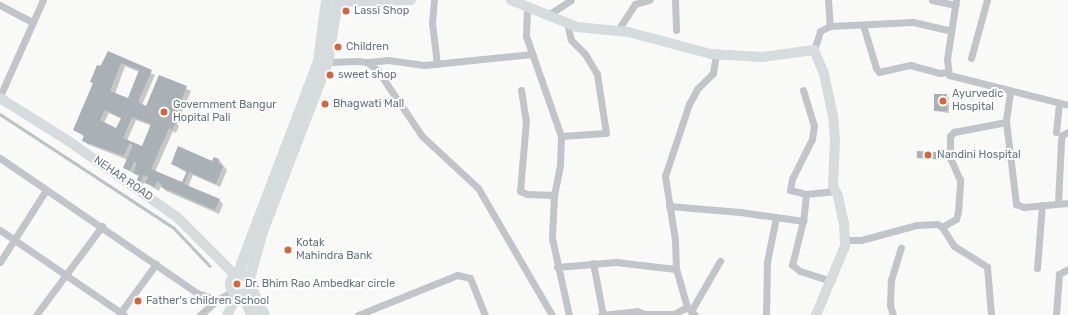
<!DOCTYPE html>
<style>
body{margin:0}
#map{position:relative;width:1068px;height:315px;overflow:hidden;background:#f9f9f8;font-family:Rubik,sans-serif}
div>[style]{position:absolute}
.shadow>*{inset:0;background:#0003}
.stream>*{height:2.5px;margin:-1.25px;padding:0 1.25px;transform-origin:1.25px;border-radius:1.25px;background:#bac4c8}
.building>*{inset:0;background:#a9b0b6;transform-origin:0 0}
.street>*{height:7px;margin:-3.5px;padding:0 3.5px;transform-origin:3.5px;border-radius:3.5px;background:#c1c5c9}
.secondary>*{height:10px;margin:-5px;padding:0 5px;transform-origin:5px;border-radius:5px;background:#d6dbde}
.primary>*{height:11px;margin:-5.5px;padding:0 5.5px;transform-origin:5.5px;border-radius:5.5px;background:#d6dbde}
.primary>.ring{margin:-5.5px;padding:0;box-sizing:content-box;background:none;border:11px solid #d6dbde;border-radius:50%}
.dots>*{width:11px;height:11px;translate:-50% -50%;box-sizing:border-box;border:2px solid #fff;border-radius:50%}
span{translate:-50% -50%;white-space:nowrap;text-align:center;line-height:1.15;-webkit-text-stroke:4px #fff;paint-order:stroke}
.poi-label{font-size:11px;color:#667480}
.left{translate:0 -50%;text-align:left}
.street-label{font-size:11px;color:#667480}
</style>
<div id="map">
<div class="shadow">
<div style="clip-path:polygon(evenodd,108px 52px,155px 75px,142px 105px,147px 107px,160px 76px,191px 91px,177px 124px,179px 126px,176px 133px,173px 131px,155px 172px,182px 184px,187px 173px,172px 164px,219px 160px,227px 170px,220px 187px,193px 175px,188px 187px,219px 200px,223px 204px,219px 214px,166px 191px,161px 186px,159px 191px,146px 183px,142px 184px,138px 180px,140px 177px,124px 168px,128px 160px,87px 144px,83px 140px,85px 137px,74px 130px,94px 84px,91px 82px,108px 52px,125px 66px,139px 72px,129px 99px,115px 94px,125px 66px,108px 52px,109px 113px,122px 119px,117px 129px,104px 123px,109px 113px,108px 52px,136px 120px,152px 126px,143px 147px,127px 141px,136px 120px)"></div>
<div style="clip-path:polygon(935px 95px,949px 97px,949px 113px,935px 111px)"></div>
<div style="clip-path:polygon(939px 153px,940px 160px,918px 157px)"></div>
</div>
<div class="stream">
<div style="left:0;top:114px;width:208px;rotate:33.2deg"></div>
<div style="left:174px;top:228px;width:52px;rotate:46.5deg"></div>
</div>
<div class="building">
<div style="clip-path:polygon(evenodd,108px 51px,152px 70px,138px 102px,146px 106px,159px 75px,187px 86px,173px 120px,176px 122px,172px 130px,169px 128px,151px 169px,182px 182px,187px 171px,171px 164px,178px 146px,212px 161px,214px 157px,219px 159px,218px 163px,223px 166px,216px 184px,189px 172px,184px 184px,220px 199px,215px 210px,161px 187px,162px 184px,157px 181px,155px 187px,145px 183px,148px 177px,143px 175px,141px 182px,137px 180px,139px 175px,133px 173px,137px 163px,134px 162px,130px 171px,123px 168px,133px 145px,129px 144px,124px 156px,82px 141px,84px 135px,73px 130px,93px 83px,90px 82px,97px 65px,101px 66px,108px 51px,121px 63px,139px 70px,128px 98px,110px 91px,121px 63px,108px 51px,105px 110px,121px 118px,116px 128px,100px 120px,105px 110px,108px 51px,132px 117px,151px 124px,142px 146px,123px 138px,132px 117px)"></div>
<div style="left:934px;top:94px;width:13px;height:17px"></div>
<div style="left:917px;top:151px;width:22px;height:7px;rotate:3deg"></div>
</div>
<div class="street">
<div style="left:434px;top:0;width:23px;rotate:95deg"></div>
<div style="left:432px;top:23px;width:41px;rotate:83deg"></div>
<div style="left:675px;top:0;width:30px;rotate:88deg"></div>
<div style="left:828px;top:0;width:26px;rotate:86deg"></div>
<div style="left:932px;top:0;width:24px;rotate:12deg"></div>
<div style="left:956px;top:0;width:60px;rotate:98.7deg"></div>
<div style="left:947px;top:59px;width:16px;rotate:83deg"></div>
<div style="left:949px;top:75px;width:123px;rotate:14.1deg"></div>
<div style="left:0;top:5px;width:36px;rotate:28deg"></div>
<div style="left:527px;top:7px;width:29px;rotate:92deg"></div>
<div style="left:526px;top:36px;width:106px;rotate:70.7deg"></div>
<div style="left:561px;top:136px;width:29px;rotate:92deg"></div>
<div style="left:560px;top:165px;width:31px;rotate:101deg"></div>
<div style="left:554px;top:195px;width:43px;rotate:92.7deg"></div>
<div style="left:552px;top:238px;width:79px;rotate:77.6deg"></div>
<div style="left:548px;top:15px;width:27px;rotate:-33deg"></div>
<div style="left:863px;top:25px;width:45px;rotate:73.2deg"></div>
<div style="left:876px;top:68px;width:5px;rotate:53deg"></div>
<div style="left:879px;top:72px;width:32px;rotate:-13deg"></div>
<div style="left:910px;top:65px;width:31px;rotate:15deg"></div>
<div style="left:940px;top:73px;width:7px;rotate:-8deg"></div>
<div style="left:618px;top:30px;width:31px;rotate:-57deg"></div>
<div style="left:635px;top:4px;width:15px;rotate:-16deg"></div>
<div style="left:814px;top:50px;width:20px;rotate:-72deg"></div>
<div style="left:820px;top:31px;width:11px;rotate:-27deg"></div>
<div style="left:830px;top:26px;width:83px;rotate:-2.8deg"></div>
<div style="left:913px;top:22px;width:39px;rotate:13deg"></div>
<div style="left:971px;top:58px;width:60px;rotate:-74.6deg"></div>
<div style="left:327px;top:62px;width:31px;rotate:-2deg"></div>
<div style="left:358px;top:61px;width:9px;rotate:6deg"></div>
<div style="left:367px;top:62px;width:14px;rotate:39deg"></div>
<div style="left:378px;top:71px;width:78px;rotate:55.9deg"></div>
<div style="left:422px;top:136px;width:76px;rotate:42.9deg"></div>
<div style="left:478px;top:188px;width:147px;rotate:59.8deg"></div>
<div style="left:371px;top:64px;width:3px;rotate:-135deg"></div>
<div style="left:369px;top:62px;width:19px;rotate:-6deg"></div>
<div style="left:388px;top:60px;width:36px;rotate:8deg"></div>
<div style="left:424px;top:65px;width:109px;rotate:-5.8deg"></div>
<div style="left:521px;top:90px;width:30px;rotate:81deg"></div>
<div style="left:526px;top:120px;width:71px;rotate:94.8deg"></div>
<div style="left:520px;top:191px;width:8px;rotate:23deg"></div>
<div style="left:527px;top:194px;width:27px;rotate:2deg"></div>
<div style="left:803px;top:90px;width:37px;rotate:73deg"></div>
<div style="left:814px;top:125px;width:14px;rotate:98deg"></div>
<div style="left:812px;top:139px;width:45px;rotate:116.6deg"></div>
<div style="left:792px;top:179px;width:11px;rotate:100deg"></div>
<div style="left:790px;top:190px;width:16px;rotate:14deg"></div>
<div style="left:806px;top:194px;width:27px;rotate:-6deg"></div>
<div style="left:1010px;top:92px;width:30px;rotate:98deg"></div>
<div style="left:1006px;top:122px;width:83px;rotate:83deg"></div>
<div style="left:1016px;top:204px;width:9px;rotate:21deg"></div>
<div style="left:1024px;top:207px;width:44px;rotate:-5.2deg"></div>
<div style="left:0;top:96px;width:105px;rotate:-65.9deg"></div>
<div style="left:1056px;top:132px;width:29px;rotate:-84deg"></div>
<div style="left:561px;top:136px;width:45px;rotate:-3.8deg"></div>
<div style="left:606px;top:133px;width:60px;rotate:-98.7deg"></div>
<div style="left:597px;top:74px;width:23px;rotate:-121deg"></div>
<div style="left:585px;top:54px;width:20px;rotate:-135deg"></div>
<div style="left:571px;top:40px;width:16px;rotate:-104deg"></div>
<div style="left:0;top:158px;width:239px;rotate:34.4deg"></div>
<div style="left:197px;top:293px;width:21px;rotate:19deg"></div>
<div style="left:806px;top:194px;width:27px;rotate:96deg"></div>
<div style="left:803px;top:221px;width:45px;rotate:104deg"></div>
<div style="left:792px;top:265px;width:10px;rotate:37deg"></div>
<div style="left:800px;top:271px;width:33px;rotate:18deg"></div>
<div style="left:1058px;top:203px;width:62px;rotate:-87.2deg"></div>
<div style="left:1061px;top:141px;width:6px;rotate:-81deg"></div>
<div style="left:1062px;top:135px;width:7px;rotate:-27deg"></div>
<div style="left:669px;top:206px;width:71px;rotate:4.8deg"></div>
<div style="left:740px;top:212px;width:64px;rotate:8.1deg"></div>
<div style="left:942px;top:227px;width:16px;rotate:-30deg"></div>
<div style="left:956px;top:219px;width:7px;rotate:-74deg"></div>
<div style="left:958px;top:212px;width:32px;rotate:-86deg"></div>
<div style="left:960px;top:180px;width:24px;rotate:-114deg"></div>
<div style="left:950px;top:158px;width:22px;rotate:-90deg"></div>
<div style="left:950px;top:136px;width:6px;rotate:-45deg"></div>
<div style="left:954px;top:132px;width:53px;rotate:-10.9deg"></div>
<div style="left:0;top:230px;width:150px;rotate:34.4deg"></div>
<div style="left:845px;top:240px;width:16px"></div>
<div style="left:861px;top:240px;width:58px;rotate:-15deg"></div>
<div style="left:917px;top:225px;width:20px;rotate:-3deg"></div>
<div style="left:937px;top:224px;width:6px;rotate:31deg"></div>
<div style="left:942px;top:227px;width:22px;rotate:58deg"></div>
<div style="left:954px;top:246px;width:39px;rotate:32deg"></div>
<div style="left:987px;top:267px;width:48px;rotate:85.2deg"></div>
<div style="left:0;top:262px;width:85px;rotate:-57.4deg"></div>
<div style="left:593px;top:263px;width:53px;rotate:79.1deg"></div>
<div style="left:557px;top:267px;width:59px;rotate:-4.8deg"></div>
<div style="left:616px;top:262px;width:60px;rotate:6.7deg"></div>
<div style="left:1037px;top:268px;width:63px;rotate:-85.5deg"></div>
<div style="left:691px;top:311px;width:58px;rotate:-59.9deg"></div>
<div style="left:120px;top:313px;width:61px;rotate:-53.7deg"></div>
<div style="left:646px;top:314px;width:28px"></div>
<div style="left:674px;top:314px;width:15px;rotate:-28deg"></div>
<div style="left:36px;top:315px;width:111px;rotate:-53.4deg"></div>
<div style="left:200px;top:315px;width:23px;rotate:-41deg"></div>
<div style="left:217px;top:300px;width:18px;rotate:-29deg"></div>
<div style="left:358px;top:315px;width:107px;rotate:-22deg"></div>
<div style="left:457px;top:275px;width:13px;rotate:13deg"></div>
<div style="left:470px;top:278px;width:40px;rotate:68deg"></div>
<div style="left:601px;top:315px;width:36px;rotate:-6deg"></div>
<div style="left:637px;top:311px;width:10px;rotate:24deg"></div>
<div style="left:695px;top:315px;width:11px;rotate:-135deg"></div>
<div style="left:687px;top:307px;width:40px;rotate:-106deg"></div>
<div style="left:676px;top:269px;width:29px;rotate:-92deg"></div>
<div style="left:675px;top:240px;width:65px;rotate:-98.9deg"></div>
<div style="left:665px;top:176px;width:76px;rotate:-71.6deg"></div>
<div style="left:689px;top:104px;width:18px;rotate:-61deg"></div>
<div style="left:698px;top:88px;width:21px;rotate:-45deg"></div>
<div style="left:713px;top:73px;width:18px;rotate:-81deg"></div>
<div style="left:766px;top:315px;width:53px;rotate:-88.9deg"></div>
<div style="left:767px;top:262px;width:46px;rotate:-78.7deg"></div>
<div style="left:893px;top:315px;width:10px;rotate:-107deg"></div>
<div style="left:890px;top:305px;width:25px;rotate:-88deg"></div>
<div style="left:891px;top:280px;width:34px;rotate:-73deg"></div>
<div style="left:1056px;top:315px;width:41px;rotate:-85.8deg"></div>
<div style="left:1059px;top:274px;width:10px;rotate:-29deg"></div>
</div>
<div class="secondary">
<div style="left:511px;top:0;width:71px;rotate:22.2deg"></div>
<div style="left:577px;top:27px;width:51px;rotate:5.6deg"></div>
<div style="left:628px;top:32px;width:86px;rotate:14.8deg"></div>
<div style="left:711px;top:54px;width:51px;rotate:3.4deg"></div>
<div style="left:762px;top:57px;width:52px;rotate:-7.7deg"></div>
<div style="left:814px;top:50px;width:26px;rotate:67deg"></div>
<div style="left:824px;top:74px;width:43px;rotate:77.9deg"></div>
<div style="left:833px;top:116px;width:24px;rotate:85deg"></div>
<div style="left:835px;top:140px;width:46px;rotate:92.5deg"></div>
<div style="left:833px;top:186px;width:11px;rotate:63deg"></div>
<div style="left:838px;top:196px;width:29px;rotate:78deg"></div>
<div style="left:844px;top:224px;width:22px;rotate:87deg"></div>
<div style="left:845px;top:246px;width:75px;rotate:112.8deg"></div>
<div style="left:337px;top:2px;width:74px;rotate:-1.5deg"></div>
<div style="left:0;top:98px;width:79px;rotate:32.1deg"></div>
<div style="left:67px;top:140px;width:134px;rotate:35deg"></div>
<div style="left:177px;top:217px;width:82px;rotate:45deg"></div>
<div style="left:227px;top:315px;width:24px;rotate:-62deg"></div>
</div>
<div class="primary">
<div style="left:237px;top:274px;width:228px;rotate:-69.2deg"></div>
<div style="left:318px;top:61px;width:62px;rotate:-82.5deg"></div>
<div class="ring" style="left:230px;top:274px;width:9px;height:9px"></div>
<div style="left:249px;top:278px;width:49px;rotate:-74.5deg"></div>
<div style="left:262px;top:231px;width:181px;rotate:-69deg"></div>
<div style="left:327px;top:62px;width:63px;rotate:-80.8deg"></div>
<div style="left:250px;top:286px;width:32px;rotate:64deg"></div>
<div style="left:242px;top:294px;width:23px;rotate:65deg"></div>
</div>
<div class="dots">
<div style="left:346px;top:11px;background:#d7653a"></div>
<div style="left:338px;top:47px;background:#d7653a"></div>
<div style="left:330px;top:75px;background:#d7653a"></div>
<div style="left:943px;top:101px;background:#d7653a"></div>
<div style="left:325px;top:104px;background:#d7653a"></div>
<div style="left:164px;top:112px;background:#d7653a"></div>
<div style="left:928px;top:155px;background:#d7653a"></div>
<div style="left:288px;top:250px;background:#d7653a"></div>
<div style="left:237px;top:284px;background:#d7653a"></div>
<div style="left:138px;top:301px;background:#d7653a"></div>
</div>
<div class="poi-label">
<span class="left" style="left:354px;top:11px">Lassi Shop</span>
<span class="left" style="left:346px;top:47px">Children</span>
<span class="left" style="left:338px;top:75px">sweet shop</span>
<span class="left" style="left:952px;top:101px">Ayurvedic<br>Hospital</span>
<span class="left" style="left:333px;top:104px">Bhagwati Mall</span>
<span class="left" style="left:173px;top:112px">Government Bangur<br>Hopital Pali</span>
<span class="left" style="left:937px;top:155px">Nandini Hospital</span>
<span class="left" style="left:296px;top:250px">Kotak<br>Mahindra Bank</span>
<span class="left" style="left:245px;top:284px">Dr. Bhim Rao Ambedkar circle</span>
<span class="left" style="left:146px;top:301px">Father's children School</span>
</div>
<div class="street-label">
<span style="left:123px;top:179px;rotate:35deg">NEHAR ROAD</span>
</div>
</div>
